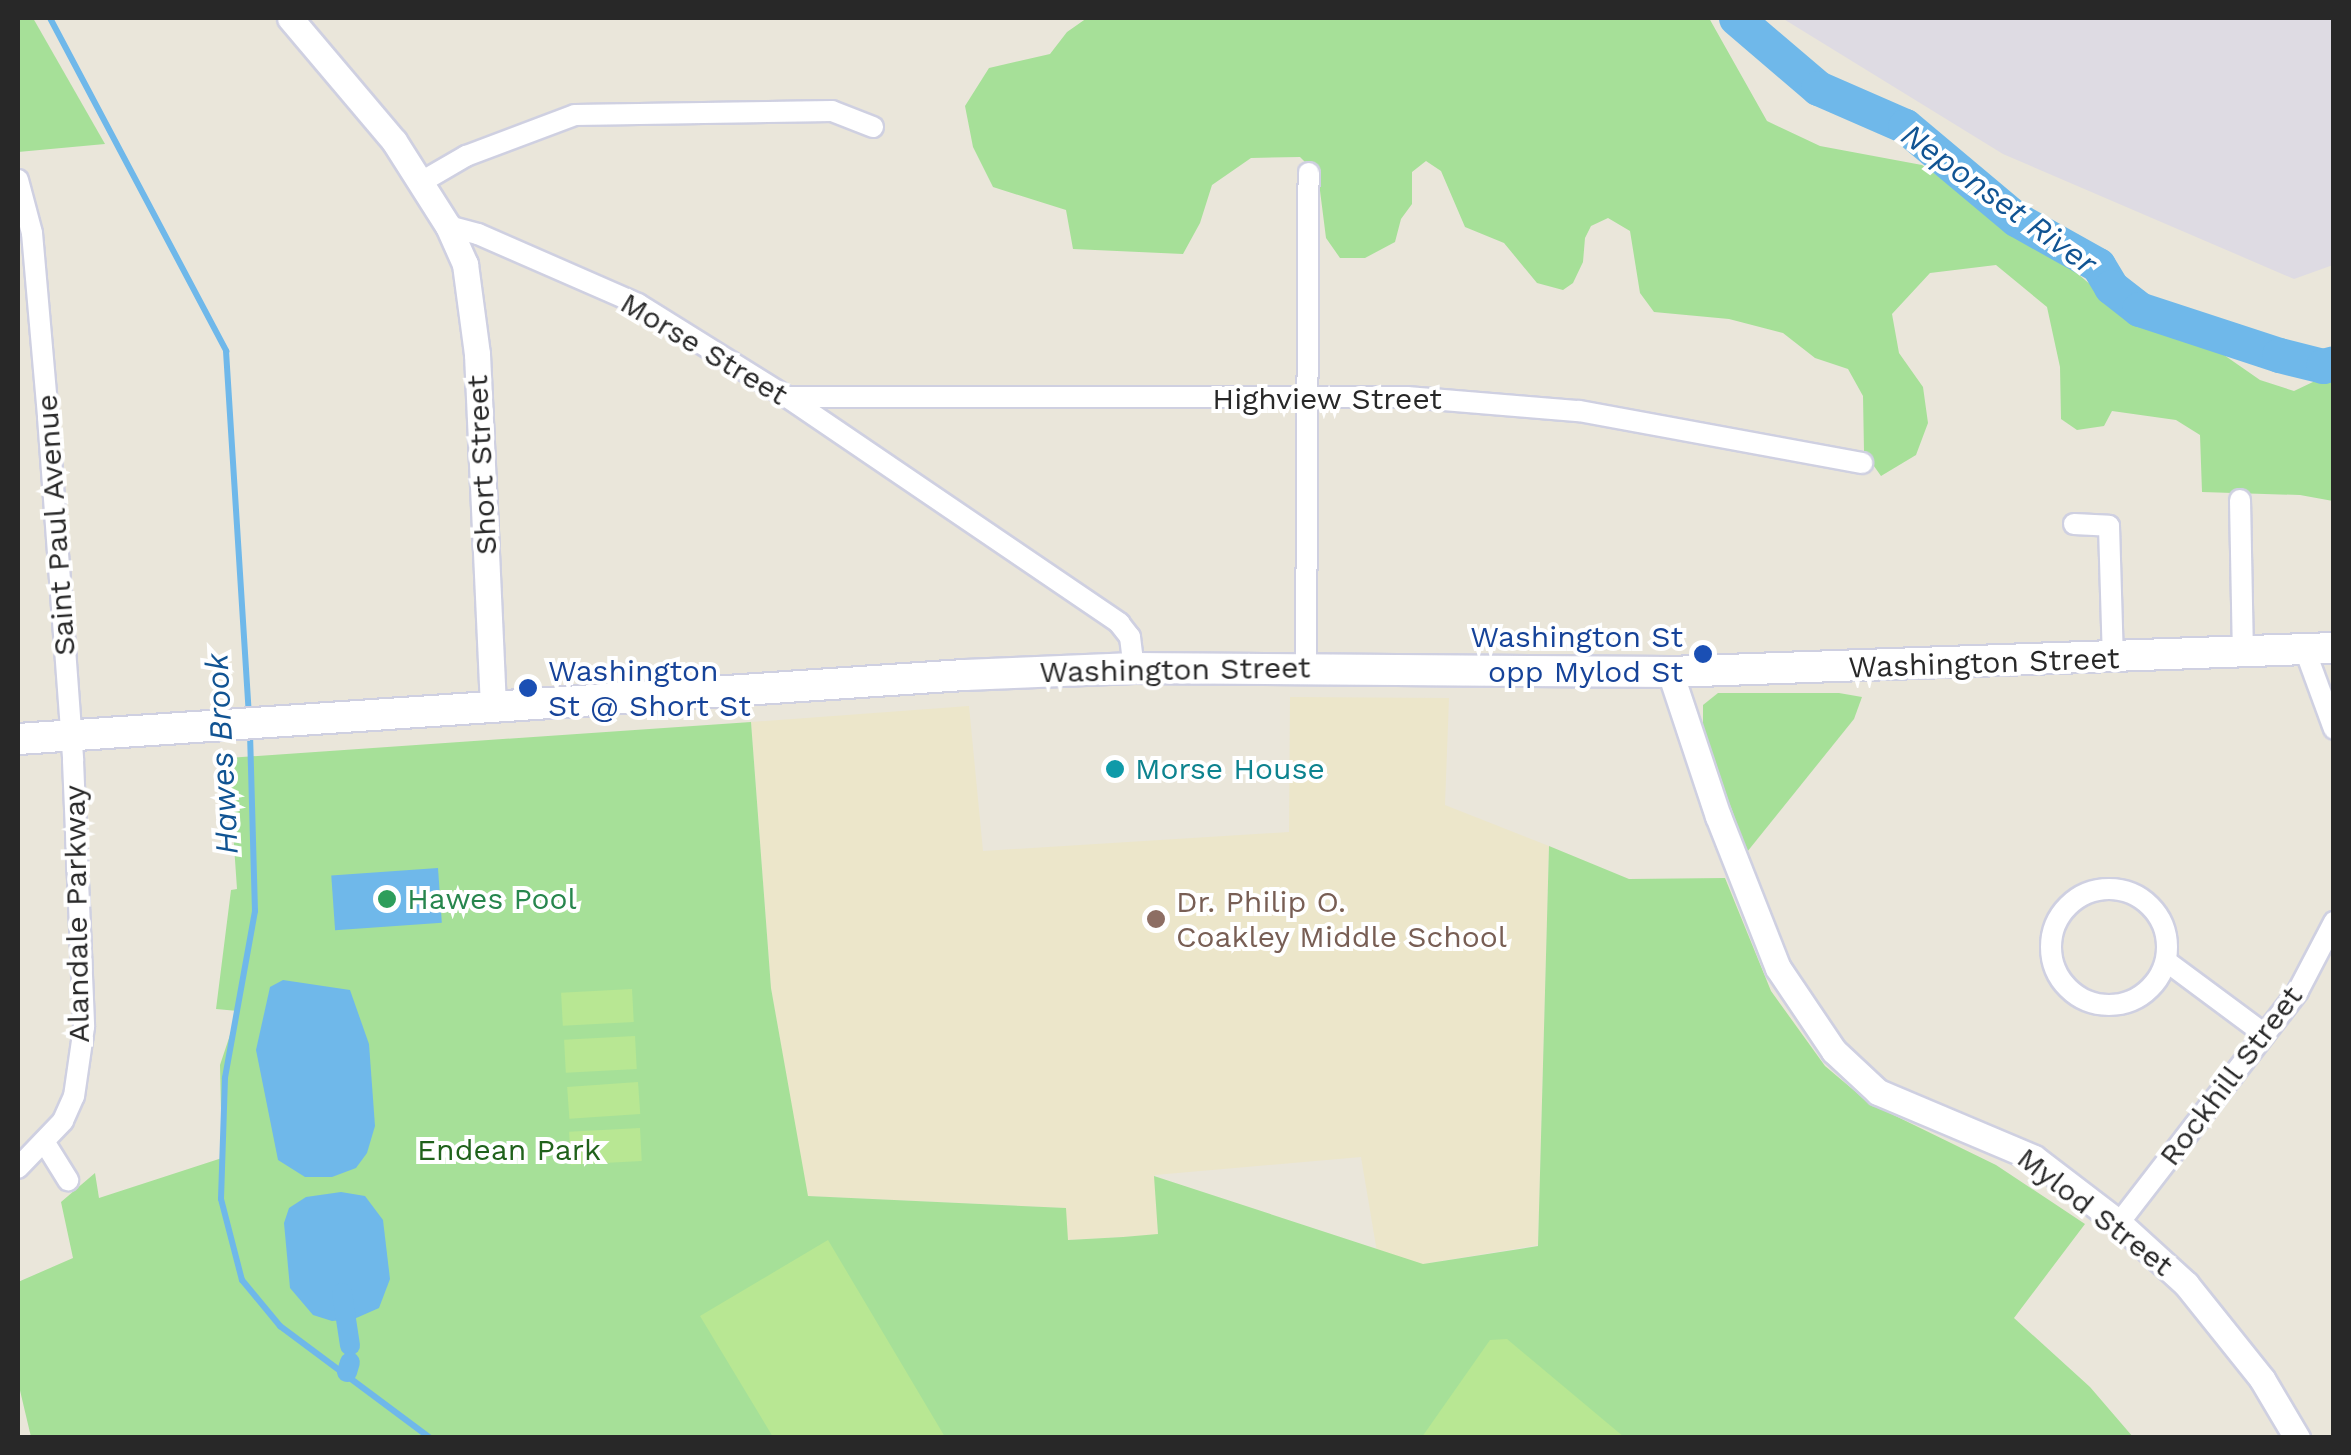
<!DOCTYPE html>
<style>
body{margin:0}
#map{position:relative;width:2351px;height:1455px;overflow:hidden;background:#eae6da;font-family:"Work Sans",sans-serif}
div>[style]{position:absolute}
.industrial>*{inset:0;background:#dedbe3}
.education>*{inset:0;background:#ece6ca}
.green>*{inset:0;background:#a6e098}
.pitch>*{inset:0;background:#b8e793;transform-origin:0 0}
.water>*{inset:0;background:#6fb8ea;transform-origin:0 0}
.stream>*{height:6px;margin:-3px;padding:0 3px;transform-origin:3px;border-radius:3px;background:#6fb8ea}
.canal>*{height:20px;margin:-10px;padding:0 10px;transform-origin:10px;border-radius:10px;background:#6fb8ea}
.river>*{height:35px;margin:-17.5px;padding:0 17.5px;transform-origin:17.5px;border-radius:17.5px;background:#6fb8ea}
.roads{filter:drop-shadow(2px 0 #cfd0e1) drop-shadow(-2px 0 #cfd0e1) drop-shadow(0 2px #cfd0e1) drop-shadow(0 -2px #cfd0e1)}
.minor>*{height:20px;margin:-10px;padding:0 10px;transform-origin:10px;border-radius:10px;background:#fff}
.minor>.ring{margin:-10px;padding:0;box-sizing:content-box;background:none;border:20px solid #fff;border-radius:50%}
.tertiary>*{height:25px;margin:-12.5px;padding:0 12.5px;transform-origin:12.5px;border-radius:12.5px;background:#fff}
.secondary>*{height:30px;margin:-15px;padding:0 15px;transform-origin:15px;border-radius:15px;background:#fff}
.dots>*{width:28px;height:28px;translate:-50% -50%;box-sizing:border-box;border:5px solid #fff;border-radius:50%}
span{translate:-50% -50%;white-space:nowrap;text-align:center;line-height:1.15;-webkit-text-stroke:8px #fff;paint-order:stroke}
.street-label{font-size:30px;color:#282828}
.transit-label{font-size:30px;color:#164399}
.right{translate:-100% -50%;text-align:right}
.left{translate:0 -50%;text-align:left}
.culture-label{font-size:30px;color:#0d838f}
.leisure-label{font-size:30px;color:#27864d}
.education-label{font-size:30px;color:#785e54}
.park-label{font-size:30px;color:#20621b}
.water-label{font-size:32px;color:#115493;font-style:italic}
.frame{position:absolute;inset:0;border:20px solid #282828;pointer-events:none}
</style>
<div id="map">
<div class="industrial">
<div style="clip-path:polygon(1782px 18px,2333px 18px,2333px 265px,2294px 279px,2003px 154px)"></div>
</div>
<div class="education">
<div style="clip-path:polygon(1290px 697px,1449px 698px,1445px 805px,1549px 846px,1538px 1245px,1423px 1264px,1379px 1264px,1361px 1157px,1155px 1175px,1158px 1235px,1123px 1237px,1067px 1240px,1065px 1208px,807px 1196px,771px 988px,751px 722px,969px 706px,983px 851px,1289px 832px)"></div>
</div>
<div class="green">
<div style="clip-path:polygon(18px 18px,33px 18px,105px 144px,18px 152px)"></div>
<div style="clip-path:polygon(1087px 18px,1709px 18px,1767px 121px,1820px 146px,1922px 165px,2065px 263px,2118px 308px,2224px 355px,2260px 380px,2294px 391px,2315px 381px,2333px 382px,2333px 501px,2300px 495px,2202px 492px,2200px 435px,2176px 420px,2112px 411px,2104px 426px,2077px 430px,2061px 419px,2060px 367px,2047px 307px,1996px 265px,1930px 273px,1892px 314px,1899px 353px,1923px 387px,1928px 423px,1916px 455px,1881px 476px,1864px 452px,1863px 396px,1848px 369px,1815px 358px,1783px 333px,1729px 319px,1654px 312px,1640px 293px,1630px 231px,1608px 218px,1591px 226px,1585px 238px,1583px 262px,1573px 283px,1563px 290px,1537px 283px,1504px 243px,1465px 227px,1441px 171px,1426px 161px,1412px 172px,1412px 204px,1401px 219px,1395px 242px,1365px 258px,1340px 258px,1326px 238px,1318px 175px,1300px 157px,1251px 158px,1212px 185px,1200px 223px,1183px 254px,1073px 249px,1066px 210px,993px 187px,973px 147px,965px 106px,989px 68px,1050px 54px,1067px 32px)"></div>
<div style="clip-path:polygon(1718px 693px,1839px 693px,1862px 697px,1854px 719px,1747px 852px,1703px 730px,1703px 705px)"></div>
<div style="clip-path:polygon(751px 722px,771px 988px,808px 1196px,1066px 1208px,1068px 1240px,1123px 1237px,1158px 1234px,1154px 1176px,1423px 1264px,1538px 1246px,1549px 846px,1629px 879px,1725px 878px,1771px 991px,1825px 1066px,1869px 1103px,1996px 1165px,2085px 1224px,2014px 1318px,2090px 1387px,2133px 1437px,31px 1437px,18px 1382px,18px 1282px,73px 1258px,61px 1202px,95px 1173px,99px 1198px,222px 1158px,220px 1065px,238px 1011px,216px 1009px,231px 890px,237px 889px,228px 758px)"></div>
</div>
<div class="pitch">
<div style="left:632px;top:989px;width:33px;height:71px;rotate:87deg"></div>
<div style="left:635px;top:1036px;width:33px;height:71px;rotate:87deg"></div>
<div style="left:638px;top:1082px;width:32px;height:71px;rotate:86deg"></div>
<div style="left:640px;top:1128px;width:33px;height:71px;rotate:87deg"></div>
<div style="clip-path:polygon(828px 1240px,945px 1437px,946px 1437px,773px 1437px,700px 1316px)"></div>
<div style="clip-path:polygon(1507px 1339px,1624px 1437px,1422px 1437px,1490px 1340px)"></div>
</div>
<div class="water">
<div style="left:438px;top:868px;width:55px;height:107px;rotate:86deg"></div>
<div style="clip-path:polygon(283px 980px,350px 990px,369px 1044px,375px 1126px,367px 1153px,356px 1168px,332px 1177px,305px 1177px,278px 1160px,256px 1050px,270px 987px)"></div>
<div style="clip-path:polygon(341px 1192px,365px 1196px,383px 1220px,390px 1279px,379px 1308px,354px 1319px,332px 1321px,313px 1315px,290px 1288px,284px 1223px,289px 1208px,306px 1197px)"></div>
</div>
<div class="stream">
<div style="left:50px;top:18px;width:377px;rotate:62.1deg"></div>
<div style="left:226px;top:351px;width:366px;rotate:86.4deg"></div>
<div style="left:250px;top:733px;width:178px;rotate:88.4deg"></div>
<div style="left:255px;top:911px;width:170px;rotate:100.2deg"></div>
<div style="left:225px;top:1078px;width:121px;rotate:91.9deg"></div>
<div style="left:221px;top:1199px;width:84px;rotate:75.5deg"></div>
<div style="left:242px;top:1280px;width:60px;rotate:50.4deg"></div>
<div style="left:280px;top:1326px;width:187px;rotate:36.7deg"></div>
</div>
<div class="canal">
<div style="left:342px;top:1293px;width:53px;rotate:81.3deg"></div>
<div style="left:347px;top:1372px;width:10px;rotate:-73deg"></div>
</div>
<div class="river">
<div style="left:1736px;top:18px;width:108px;rotate:40.5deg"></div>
<div style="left:1818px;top:88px;width:95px;rotate:23.6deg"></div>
<div style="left:1905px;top:126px;width:145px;rotate:40deg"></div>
<div style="left:2016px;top:219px;width:94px;rotate:29.3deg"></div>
<div style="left:2098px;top:265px;width:26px;rotate:59deg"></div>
<div style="left:2111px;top:287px;width:36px;rotate:38deg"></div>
<div style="left:2139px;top:309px;width:147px;rotate:18.2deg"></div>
<div style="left:2279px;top:355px;width:45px;rotate:14deg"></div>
<div style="left:2323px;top:366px;width:11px;rotate:-15deg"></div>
</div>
<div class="roads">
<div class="minor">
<div style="left:18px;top:180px;width:55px;rotate:75.2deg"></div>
<div style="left:32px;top:233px;width:185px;rotate:85deg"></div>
<div style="left:48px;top:417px;width:345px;rotate:85.8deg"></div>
<div style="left:73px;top:761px;width:266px;rotate:87.6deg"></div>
<div style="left:84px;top:1027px;width:70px;rotate:98.2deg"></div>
<div style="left:74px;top:1096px;width:27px;rotate:114deg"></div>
<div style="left:63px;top:1121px;width:65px;rotate:133.8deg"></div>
<div style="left:423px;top:181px;width:50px;rotate:-30.2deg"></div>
<div style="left:466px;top:156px;width:116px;rotate:-20.6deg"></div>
<div style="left:575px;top:115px;width:257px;rotate:-0.9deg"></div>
<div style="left:832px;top:111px;width:44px;rotate:21.3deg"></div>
<div style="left:448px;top:226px;width:31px;rotate:15deg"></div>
<div style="left:478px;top:234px;width:175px;rotate:23.6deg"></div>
<div style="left:638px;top:304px;width:176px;rotate:32deg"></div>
<div style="left:787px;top:397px;width:402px;rotate:34.2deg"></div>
<div style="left:1119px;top:623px;width:18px;rotate:52deg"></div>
<div style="left:1130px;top:637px;width:31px;rotate:83deg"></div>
<div style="left:787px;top:397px;width:620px"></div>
<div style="left:1407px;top:397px;width:173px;rotate:4.7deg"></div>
<div style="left:1579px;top:411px;width:288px;rotate:10.4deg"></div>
<div style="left:2240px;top:500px;width:152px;rotate:88.9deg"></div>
<div style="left:2074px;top:524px;width:35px;rotate:3deg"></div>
<div style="left:2109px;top:526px;width:133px;rotate:88.3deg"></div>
<div style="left:2305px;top:650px;width:84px;rotate:69.8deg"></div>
<div style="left:1306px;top:668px;width:495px;rotate:-89.7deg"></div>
<div class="ring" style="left:2051px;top:889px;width:96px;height:96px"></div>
<div style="left:2166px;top:961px;width:121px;rotate:36.6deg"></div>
<div style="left:45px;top:1143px;width:44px;rotate:58.1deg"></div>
<div style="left:2119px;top:1223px;width:293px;rotate:-52.3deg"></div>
<div style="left:2298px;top:991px;width:78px;rotate:-62.4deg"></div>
</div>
<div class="tertiary">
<div style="left:290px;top:18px;width:161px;rotate:49.8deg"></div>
<div style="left:394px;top:141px;width:101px;rotate:57.6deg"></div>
<div style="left:448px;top:226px;width:42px;rotate:65.9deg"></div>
<div style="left:465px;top:264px;width:91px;rotate:82.4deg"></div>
<div style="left:477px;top:354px;width:355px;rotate:87.4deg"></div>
<div style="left:1670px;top:672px;width:152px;rotate:71.6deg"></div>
<div style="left:1718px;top:816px;width:163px;rotate:68.5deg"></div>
<div style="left:1778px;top:968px;width:100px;rotate:56deg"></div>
<div style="left:1834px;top:1051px;width:60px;rotate:43deg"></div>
<div style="left:1878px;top:1092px;width:169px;rotate:22.9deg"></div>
<div style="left:2034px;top:1158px;width:107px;rotate:37.4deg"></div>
<div style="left:2119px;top:1223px;width:91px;rotate:42.3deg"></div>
<div style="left:2186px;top:1284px;width:122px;rotate:51.3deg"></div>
<div style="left:2262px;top:1379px;width:69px;rotate:59.3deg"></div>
</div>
<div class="secondary">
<div style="left:18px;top:739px;width:949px;rotate:-3.87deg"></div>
<div style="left:965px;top:675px;width:169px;rotate:-2.4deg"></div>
<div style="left:1134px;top:668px;width:536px;rotate:0.43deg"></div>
<div style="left:1670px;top:672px;width:664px;rotate:-2.07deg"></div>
</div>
</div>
<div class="dots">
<div style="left:1703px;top:654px;background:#1a4fb4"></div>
<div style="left:528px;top:688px;background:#1a4fb4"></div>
<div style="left:1115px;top:769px;background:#0f9aa8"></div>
<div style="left:387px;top:899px;background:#2e9e5b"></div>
<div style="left:1156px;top:919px;background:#8d6e63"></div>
</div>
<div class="street-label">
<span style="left:704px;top:349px;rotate:31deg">Morse Street</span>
<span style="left:1327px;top:399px">Highview Street</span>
<span style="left:482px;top:465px;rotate:-93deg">Short Street</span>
<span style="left:56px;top:525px;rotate:-94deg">Saint Paul Avenue</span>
<span style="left:1984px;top:663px;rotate:-2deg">Washington Street</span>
<span style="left:1175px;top:670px;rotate:-1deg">Washington Street</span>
<span style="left:77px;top:914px;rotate:-91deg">Alandale Parkway</span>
<span style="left:2231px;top:1076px;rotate:-53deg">Rockhill Street</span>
<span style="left:2095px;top:1212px;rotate:38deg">Mylod Street</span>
</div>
<div class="transit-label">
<span class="right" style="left:1683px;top:654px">Washington St<br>opp Mylod St</span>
<span class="left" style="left:548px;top:688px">Washington<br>St @ Short St</span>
</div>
<div class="culture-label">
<span class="left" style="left:1135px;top:769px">Morse House</span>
</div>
<div class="leisure-label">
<span class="left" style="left:407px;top:899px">Hawes Pool</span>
</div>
<div class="education-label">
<span class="left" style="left:1176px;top:919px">Dr. Philip O.<br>Coakley Middle School</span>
</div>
<div class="park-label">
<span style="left:509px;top:1150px">Endean Park</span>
</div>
<div class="water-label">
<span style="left:1999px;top:199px;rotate:36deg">Neponset River</span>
<span style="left:222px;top:754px;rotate:-93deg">Hawes Brook</span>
</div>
<div class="frame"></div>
</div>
